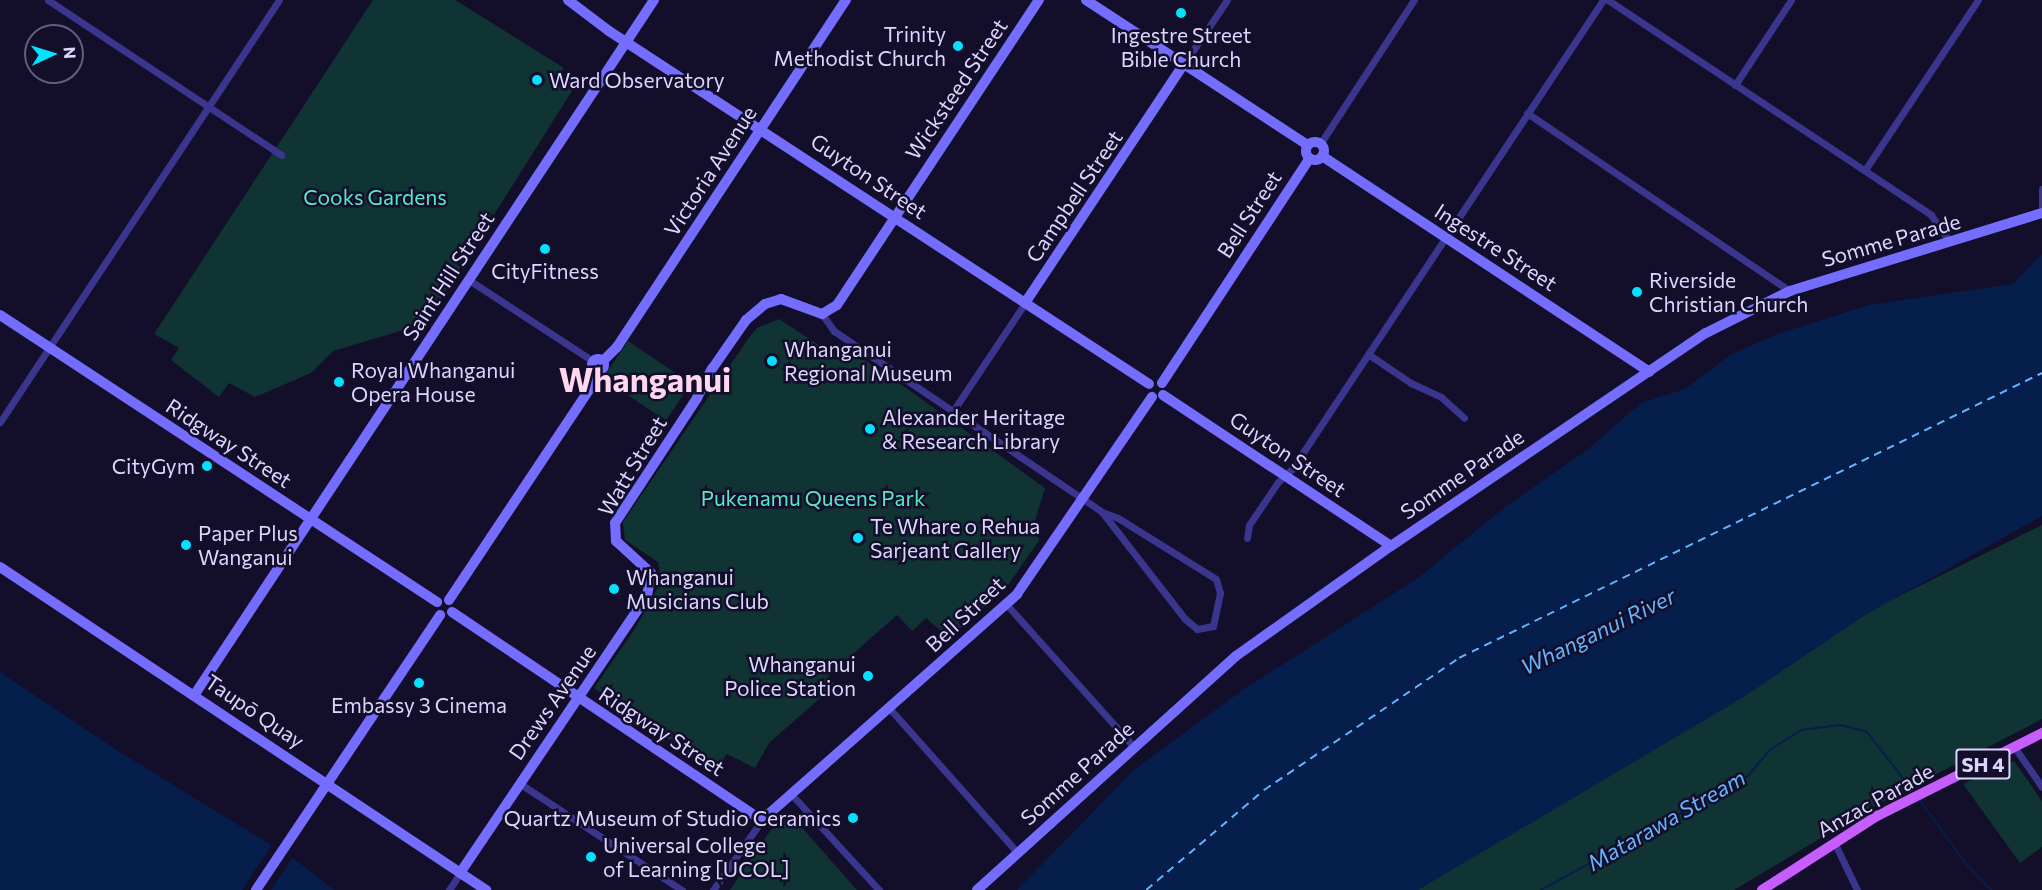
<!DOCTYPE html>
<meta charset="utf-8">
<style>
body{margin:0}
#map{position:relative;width:2042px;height:890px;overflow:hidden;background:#130e2a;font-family:Commissioner,sans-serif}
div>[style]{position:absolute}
.green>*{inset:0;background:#103434;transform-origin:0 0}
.water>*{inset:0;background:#061e4b}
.pier>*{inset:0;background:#130e2a}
.stream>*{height:2px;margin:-1px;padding:0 1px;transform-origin:1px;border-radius:1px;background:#061e4b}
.ferry>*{height:1.5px;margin-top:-0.75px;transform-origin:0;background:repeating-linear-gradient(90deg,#64b5ff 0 8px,transparent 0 14px)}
.street>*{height:7px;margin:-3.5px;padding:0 3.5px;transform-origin:3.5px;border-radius:3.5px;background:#3a358d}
.secondary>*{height:10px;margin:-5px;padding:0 5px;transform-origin:5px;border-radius:5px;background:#746dff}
.secondary>.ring{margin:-5px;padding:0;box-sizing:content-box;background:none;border:10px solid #746dff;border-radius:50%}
.primary>*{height:10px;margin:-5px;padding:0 5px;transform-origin:5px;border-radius:5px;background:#c65dff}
.dots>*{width:16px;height:16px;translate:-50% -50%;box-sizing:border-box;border:3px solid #130e2a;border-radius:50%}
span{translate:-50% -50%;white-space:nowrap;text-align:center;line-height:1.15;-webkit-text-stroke:5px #130e2a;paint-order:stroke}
.shield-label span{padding:2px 4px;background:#130e2a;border:2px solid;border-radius:4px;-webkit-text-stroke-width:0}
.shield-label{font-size:20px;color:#dcd6ff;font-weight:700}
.poi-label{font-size:21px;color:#dcd6ff}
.right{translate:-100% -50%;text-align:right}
.left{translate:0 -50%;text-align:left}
.street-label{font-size:21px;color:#dcd6ff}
.park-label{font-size:21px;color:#57eac8}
.water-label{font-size:22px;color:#64b5ff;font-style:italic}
.town-label{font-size:33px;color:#ffd8f0;font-weight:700}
.north{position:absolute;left:24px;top:24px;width:60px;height:60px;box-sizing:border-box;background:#130e2a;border:2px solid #635e7f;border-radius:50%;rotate:86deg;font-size:16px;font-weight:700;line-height:24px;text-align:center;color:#dcd6ff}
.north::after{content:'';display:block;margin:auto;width:21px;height:27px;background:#02e1ff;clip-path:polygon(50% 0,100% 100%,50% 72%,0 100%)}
</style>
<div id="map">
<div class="green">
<div style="clip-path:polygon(373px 0,455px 0,564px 68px,556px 80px,572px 91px,418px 335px,407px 329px,333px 351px,311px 373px,255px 397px,229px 383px,219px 397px,171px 360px,179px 348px,154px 334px)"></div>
<div style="clip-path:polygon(779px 319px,828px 351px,864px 360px,881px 370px,1045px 488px,1035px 521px,1028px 530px,1040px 539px,1006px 588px,949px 638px,926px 618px,912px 631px,897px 615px,828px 676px,835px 685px,769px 743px,755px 768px,727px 754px,715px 771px,594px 688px,636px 627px,661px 582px,658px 562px,625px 540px,623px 522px,748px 339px,757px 328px)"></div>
<div style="left:628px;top:341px;width:76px;height:45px;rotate:34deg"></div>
<div style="clip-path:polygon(2042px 525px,2042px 719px,1873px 807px,1734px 890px,1418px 890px,1833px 629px)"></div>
<div style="clip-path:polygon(2014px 761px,2042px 801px,2042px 847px,2020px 863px,1963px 784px)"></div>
<div style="clip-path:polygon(790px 814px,826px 855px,857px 890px,730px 890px,770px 831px)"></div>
</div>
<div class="water">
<div style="clip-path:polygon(2042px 254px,2042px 516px,1867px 614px,1742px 698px,1418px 890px,1017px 890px,1135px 769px,1244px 689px,1418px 578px,1505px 507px,1587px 450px,1641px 403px,1685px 389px,1730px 355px,1777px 334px,1869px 305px,2013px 284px)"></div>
<div style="clip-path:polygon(0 672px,123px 754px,294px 859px,334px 890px,0 890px)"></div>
</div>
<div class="pier">
<div style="clip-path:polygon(273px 843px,294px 855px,271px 890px,242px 890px)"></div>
</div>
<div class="stream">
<div style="left:1918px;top:798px;width:83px;rotate:53.8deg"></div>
<div style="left:1967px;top:865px;width:35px;rotate:46deg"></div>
<div style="left:1541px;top:890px;width:236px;rotate:-28.8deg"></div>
<div style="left:1748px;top:776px;width:35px;rotate:-50deg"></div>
<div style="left:1771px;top:749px;width:36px;rotate:-32deg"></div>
<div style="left:1801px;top:730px;width:40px;rotate:-7.1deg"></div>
<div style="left:1841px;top:725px;width:27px;rotate:15deg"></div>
<div style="left:1867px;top:732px;width:78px;rotate:52.3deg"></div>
</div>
<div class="ferry">
<div style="left:1146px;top:890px;width:155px;rotate:-40.3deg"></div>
<div style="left:1264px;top:790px;width:235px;rotate:-34.1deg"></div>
<div style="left:1459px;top:658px;width:649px;rotate:-26.05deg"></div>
</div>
<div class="street">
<div style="left:48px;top:0;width:280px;rotate:33.6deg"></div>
<div style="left:1608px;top:0;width:388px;rotate:33.6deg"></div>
<div style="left:1931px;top:215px;width:33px;rotate:55deg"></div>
<div style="left:1184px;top:64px;width:77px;rotate:-56.1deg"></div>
<div style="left:1735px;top:85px;width:102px;rotate:-56.6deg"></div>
<div style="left:1527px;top:113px;width:318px;rotate:34.1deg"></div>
<div style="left:1320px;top:144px;width:172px;rotate:-56.9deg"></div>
<div style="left:1865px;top:170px;width:204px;rotate:-56.4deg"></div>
<div style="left:2042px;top:189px;width:21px;rotate:90deg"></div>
<div style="left:469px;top:280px;width:148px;rotate:33.2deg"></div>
<div style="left:822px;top:314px;width:21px;rotate:55deg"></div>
<div style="left:834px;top:331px;width:323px;rotate:34deg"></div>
<div style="left:1368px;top:354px;width:52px;rotate:34deg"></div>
<div style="left:1411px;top:383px;width:33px;rotate:25deg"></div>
<div style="left:1441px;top:397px;width:31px;rotate:42deg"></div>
<div style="left:953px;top:411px;width:130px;rotate:-56.3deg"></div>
<div style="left:0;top:422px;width:506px;rotate:-56.53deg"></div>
<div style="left:1102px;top:512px;width:17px;rotate:21deg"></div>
<div style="left:1118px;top:518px;width:115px;rotate:31.9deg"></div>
<div style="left:1216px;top:579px;width:15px;rotate:74deg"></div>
<div style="left:1220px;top:593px;width:34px;rotate:102deg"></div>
<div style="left:1213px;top:626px;width:16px;rotate:169deg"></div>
<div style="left:1197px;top:629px;width:16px;rotate:-140deg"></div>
<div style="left:1185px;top:619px;width:135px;rotate:-127.8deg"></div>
<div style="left:1247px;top:538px;width:13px;rotate:-81deg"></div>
<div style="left:1249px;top:525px;width:52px;rotate:-56deg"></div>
<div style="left:1278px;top:482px;width:19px;rotate:-43deg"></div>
<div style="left:1292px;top:469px;width:563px;rotate:-56.45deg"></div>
<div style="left:1007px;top:605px;width:191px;rotate:48.2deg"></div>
<div style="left:890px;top:709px;width:191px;rotate:48.4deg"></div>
<div style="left:2015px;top:748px;width:47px;rotate:55.3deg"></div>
<div style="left:519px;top:783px;width:195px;rotate:33.3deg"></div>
<div style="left:792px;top:795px;width:129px;rotate:47.5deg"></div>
<div style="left:1835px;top:844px;width:51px;rotate:64.4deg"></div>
<div style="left:449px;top:890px;width:20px;rotate:-57deg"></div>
<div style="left:713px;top:890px;width:85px;rotate:-55deg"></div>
</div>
<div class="secondary">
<div style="left:568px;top:0;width:51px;rotate:37.1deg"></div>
<div style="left:609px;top:31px;width:645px;rotate:33.17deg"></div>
<div style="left:1086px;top:0;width:265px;rotate:33.2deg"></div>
<div class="ring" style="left:1306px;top:142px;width:8px;height:8px"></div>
<div style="left:1322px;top:156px;width:392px;rotate:33.4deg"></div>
<div style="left:1025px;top:303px;width:287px;rotate:-56.4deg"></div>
<div style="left:0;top:315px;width:523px;rotate:33.29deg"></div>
<div class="ring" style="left:592px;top:359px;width:2px;height:2px"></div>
<div style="left:603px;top:361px;width:20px;rotate:-45deg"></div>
<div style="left:617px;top:347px;width:416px;rotate:-56.6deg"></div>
<div style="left:1162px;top:383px;width:269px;rotate:-56.7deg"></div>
<div style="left:1163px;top:395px;width:273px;rotate:33.5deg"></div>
<div style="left:0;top:567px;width:584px;rotate:33.61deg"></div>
<div style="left:449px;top:600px;width:252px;rotate:-56.3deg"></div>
<div style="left:589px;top:390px;width:20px;rotate:-70deg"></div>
<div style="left:452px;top:612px;width:373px;rotate:33.9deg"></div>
<div style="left:762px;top:820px;width:341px;rotate:-41.5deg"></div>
<div style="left:1017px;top:594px;width:239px;rotate:-55.6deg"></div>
<div style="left:195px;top:694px;width:832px;rotate:-56.52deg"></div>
<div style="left:460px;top:873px;width:334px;rotate:-56deg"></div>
<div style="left:647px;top:596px;width:23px;rotate:-80deg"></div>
<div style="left:651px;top:573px;width:47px;rotate:-137.6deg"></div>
<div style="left:616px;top:541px;width:18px;rotate:-93deg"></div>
<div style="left:615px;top:523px;width:149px;rotate:-56.7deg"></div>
<div style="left:697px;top:398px;width:33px;rotate:-63deg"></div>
<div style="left:712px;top:369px;width:60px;rotate:-55.2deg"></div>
<div style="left:746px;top:320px;width:25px;rotate:-40deg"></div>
<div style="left:765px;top:304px;width:17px;rotate:-17deg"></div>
<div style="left:781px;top:299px;width:44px;rotate:20.1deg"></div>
<div style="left:822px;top:314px;width:17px;rotate:-31deg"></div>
<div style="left:837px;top:305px;width:366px;rotate:-56.5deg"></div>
<div style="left:256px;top:890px;width:331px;rotate:-56.2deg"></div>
<div style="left:977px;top:890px;width:349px;rotate:-42.1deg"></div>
<div style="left:1236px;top:656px;width:190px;rotate:-35.4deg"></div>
<div style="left:1391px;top:546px;width:380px;rotate:-34.1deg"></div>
<div style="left:1706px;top:333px;width:94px;rotate:-26.6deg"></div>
<div style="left:1790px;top:291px;width:264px;rotate:-17.2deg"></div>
</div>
<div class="primary">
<div style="left:1762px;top:890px;width:137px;rotate:-32.8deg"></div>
<div style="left:1877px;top:816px;width:185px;rotate:-26.7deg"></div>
</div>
<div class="dots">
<div style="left:1181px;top:13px;background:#02e1ff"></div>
<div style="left:958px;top:46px;background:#02e1ff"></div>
<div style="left:537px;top:80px;background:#02e1ff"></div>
<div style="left:545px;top:249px;background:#02e1ff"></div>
<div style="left:1637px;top:292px;background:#02e1ff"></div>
<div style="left:772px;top:361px;background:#02e1ff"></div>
<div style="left:339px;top:382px;background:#02e1ff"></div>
<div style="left:870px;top:429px;background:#02e1ff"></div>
<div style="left:207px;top:466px;background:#02e1ff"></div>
<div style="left:858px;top:538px;background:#02e1ff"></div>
<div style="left:186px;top:545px;background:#02e1ff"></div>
<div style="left:614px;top:589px;background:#02e1ff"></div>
<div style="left:868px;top:676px;background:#02e1ff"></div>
<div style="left:419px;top:683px;background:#02e1ff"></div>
<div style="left:853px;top:818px;background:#02e1ff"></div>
<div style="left:591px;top:857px;background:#02e1ff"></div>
</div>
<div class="shield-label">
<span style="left:1983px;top:764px">SH 4</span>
</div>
<div class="poi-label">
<span class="right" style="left:946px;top:46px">Trinity<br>Methodist Church</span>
<span style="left:1181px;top:47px">Ingestre Street<br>Bible Church</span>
<span class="left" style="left:549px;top:80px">Ward Observatory</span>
<span style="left:545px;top:271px">CityFitness</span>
<span class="left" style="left:1649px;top:292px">Riverside<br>Christian Church</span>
<span class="left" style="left:784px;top:361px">Whanganui<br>Regional Museum</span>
<span class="left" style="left:351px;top:382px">Royal Whanganui<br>Opera House</span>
<span class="left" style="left:882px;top:429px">Alexander Heritage<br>&amp; Research Library</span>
<span class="right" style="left:195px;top:466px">CityGym</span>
<span class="left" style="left:870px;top:538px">Te Whare o Rehua<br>Sarjeant Gallery</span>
<span class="left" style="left:198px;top:545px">Paper Plus<br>Wanganui</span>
<span class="left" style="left:626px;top:589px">Whanganui<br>Musicians Club</span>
<span class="right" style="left:856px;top:676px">Whanganui<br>Police Station</span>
<span style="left:419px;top:705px">Embassy 3 Cinema</span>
<span class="right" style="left:841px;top:818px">Quartz Museum of Studio Ceramics</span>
<span class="left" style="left:603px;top:857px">Universal College<br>of Learning [UCOL]</span>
</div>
<div class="street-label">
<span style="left:956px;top:89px;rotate:-56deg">Wicksteed Street</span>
<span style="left:710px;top:171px;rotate:-57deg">Victoria Avenue</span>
<span style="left:869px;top:176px;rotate:34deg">Guyton Street</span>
<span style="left:1074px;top:196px;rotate:-56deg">Campbell Street</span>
<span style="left:1249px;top:214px;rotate:-57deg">Bell Street</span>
<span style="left:1891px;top:240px;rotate:-16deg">Somme Parade</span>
<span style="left:1496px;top:247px;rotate:33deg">Ingestre Street</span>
<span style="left:448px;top:276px;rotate:-57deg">Saint Hill Street</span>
<span style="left:229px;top:443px;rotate:33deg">Ridgway Street</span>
<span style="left:1288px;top:454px;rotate:34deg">Guyton Street</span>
<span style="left:632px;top:466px;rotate:-59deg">Watt Street</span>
<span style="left:1462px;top:474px;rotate:-34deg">Somme Parade</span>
<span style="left:965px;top:614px;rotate:-43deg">Bell Street</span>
<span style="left:552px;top:702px;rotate:-55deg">Drews Avenue</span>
<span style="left:255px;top:711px;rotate:34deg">Taupō Quay</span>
<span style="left:662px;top:731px;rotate:33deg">Ridgway Street</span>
<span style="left:1077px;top:773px;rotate:-42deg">Somme Parade</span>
<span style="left:1875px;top:800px;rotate:-29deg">Anzac Parade</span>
</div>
<div class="park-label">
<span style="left:375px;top:197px">Cooks Gardens</span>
<span style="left:813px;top:498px">Pukenamu Queens Park</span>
</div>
<div class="water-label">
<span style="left:1598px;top:631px;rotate:-26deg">Whanganui River</span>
<span style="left:1666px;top:820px;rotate:-30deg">Matarawa Stream</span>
</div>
<div class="town-label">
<span style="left:645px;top:379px">Whanganui</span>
</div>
<div class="north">N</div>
</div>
